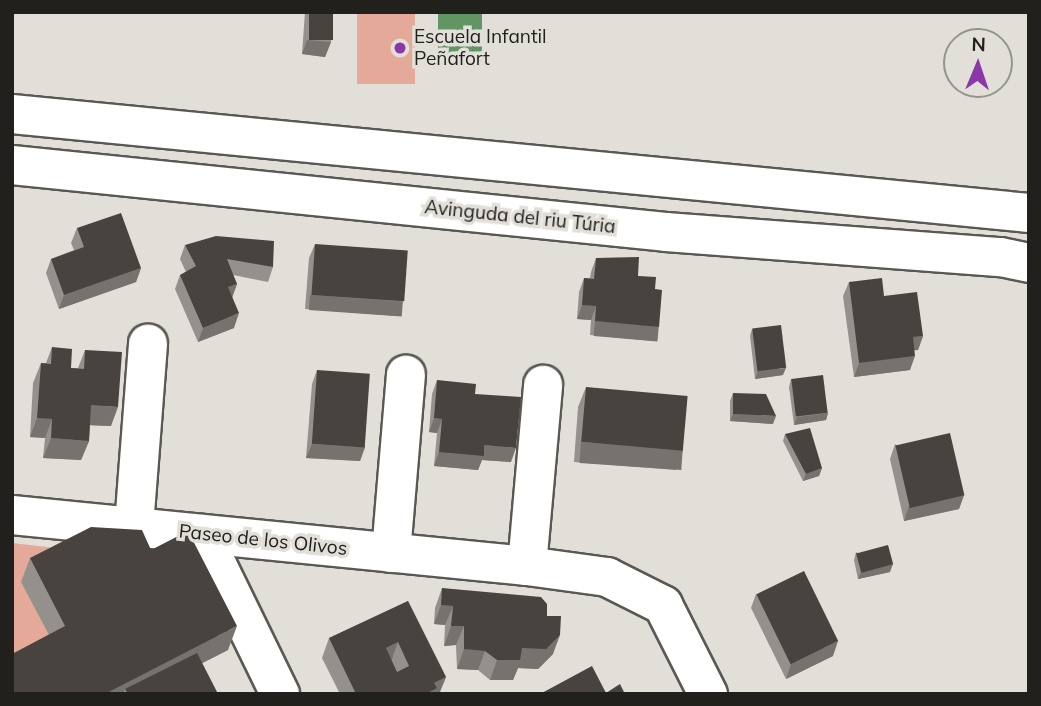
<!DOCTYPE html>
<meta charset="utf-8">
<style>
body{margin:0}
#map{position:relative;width:1041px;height:706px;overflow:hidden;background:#e1dfd8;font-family:Mulish,sans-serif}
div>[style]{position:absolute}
.green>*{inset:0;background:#e4a998;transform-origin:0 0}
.water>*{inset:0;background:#619564;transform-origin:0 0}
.roads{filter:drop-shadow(2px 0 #5a5852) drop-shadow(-2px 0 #5a5852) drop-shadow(0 2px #5a5852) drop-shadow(0 -2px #5a5852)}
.minor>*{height:38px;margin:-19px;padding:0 19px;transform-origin:19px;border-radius:19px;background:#fff}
.major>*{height:38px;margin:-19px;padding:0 19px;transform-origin:19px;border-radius:19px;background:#fff}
.wall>*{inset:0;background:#94918c}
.shaded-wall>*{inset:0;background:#76726d;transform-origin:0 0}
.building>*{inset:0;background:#48433f;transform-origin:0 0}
.dots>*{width:19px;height:19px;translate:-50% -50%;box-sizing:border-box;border:4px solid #e1dfd8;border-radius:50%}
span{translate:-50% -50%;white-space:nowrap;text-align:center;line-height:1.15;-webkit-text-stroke:7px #e1dfd8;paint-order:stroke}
.poi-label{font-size:19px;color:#21201d}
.left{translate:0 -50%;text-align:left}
.street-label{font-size:19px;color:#21201d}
.frame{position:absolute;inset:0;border:14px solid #21201d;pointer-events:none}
.north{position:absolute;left:943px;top:28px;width:70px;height:70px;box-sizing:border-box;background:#e1dfd8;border:2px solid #94938d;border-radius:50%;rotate:2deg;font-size:19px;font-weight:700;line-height:28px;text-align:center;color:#21201d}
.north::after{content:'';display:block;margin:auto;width:24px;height:32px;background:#8a38a7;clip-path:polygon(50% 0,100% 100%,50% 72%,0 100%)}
</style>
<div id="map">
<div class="green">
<div style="left:357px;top:12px;width:58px;height:72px"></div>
<div style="clip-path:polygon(12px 543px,82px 551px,57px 650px,12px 674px)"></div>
</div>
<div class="water">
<div style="left:438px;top:12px;width:44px;height:55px"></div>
</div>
<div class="roads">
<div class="minor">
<div style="left:12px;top:515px;width:518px;rotate:5.66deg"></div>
<div style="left:527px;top:566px;width:81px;rotate:7.8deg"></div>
<div style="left:607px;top:577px;width:63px;rotate:26.6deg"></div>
<div style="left:663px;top:605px;width:100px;rotate:63.2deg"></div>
<div style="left:134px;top:526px;width:183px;rotate:-85.6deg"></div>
<div style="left:202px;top:534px;width:178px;rotate:64deg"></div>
<div style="left:391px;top:553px;width:179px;rotate:-85.2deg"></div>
<div style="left:527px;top:566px;width:182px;rotate:-84.9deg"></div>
</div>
<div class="major">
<div style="left:12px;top:114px;width:1022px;rotate:5.56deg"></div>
<div style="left:12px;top:165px;width:657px;rotate:5.85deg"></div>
<div style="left:666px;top:232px;width:336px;rotate:4.3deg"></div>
<div style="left:1001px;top:257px;width:29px;rotate:12deg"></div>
</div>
</div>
<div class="wall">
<div style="clip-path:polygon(305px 12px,333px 12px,331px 42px,325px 57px,302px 54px)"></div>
<div style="clip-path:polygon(77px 228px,141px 268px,136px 282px,59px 309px,46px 273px,51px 259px,74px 250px,71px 243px)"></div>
<div style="clip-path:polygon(315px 244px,403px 302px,398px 316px,305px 309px,309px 258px)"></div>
<div style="clip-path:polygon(185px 245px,273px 267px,268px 282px,233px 275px,237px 284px,232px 297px,234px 328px,198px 342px,175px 289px,180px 275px,186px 272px,180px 259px)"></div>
<div style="clip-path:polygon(596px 258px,638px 276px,654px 341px,590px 335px,591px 320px,577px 319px,579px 292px,584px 278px,590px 278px,591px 272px)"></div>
<div style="clip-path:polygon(849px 282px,884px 296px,923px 336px,918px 350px,914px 350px,910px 370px,854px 377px,843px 296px)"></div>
<div style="clip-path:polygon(752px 329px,783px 375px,755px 379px,750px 336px)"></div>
<div style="clip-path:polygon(52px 347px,71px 368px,78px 368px,85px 350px,111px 426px,90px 425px,89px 441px,81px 460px,43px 458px,45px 438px,30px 437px,33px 383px,41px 363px,46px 363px)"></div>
<div style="clip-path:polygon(317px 370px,365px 447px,360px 461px,306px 458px,312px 384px)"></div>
<div style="clip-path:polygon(791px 379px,828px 413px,826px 420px,794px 425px,789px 387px)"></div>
<div style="clip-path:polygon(437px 380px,475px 394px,511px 462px,482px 460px,478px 470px,434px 466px,437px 433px,429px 432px,432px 394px)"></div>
<div style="clip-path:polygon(586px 387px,683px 450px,676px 470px,574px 462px,578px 407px)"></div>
<div style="clip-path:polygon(733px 393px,773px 424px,730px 421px,730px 401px)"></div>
<div style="clip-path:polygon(785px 434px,822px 468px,819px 476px,803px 481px,783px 441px)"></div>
<div style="clip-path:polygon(895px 444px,964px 495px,959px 509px,904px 521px,890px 459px)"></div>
<div style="clip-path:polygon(151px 550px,228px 650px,202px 663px,218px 694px,12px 694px,49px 635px,21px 582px,30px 558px)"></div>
<div style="clip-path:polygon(856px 552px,890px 572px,858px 579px,854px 560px)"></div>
<div style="clip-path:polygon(442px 588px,547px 616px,553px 654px,538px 669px,518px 668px,513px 680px,490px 680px,478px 670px,457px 669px,456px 645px,444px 646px,445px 625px,434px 624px,435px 608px)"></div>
<div style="clip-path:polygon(756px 594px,833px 656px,786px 679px,751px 608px)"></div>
<div style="clip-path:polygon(408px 601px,446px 677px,439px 694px,340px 694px,322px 658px,329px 638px)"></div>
</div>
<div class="shaded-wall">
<div style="clip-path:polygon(307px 40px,331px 42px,325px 57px,302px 54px)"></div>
<div style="clip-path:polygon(141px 268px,136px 282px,59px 309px,64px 295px)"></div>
<div style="clip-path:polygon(237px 284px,232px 298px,228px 287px)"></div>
<div style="left:310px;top:295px;width:93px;height:15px;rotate:4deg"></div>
<div style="clip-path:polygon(582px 305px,596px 306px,591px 320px,577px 319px)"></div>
<div style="clip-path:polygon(239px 313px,234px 328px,198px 342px,203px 328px)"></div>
<div style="left:595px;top:321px;width:64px;height:15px;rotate:5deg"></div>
<div style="clip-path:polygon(923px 336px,918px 350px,908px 351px,913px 337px)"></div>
<div style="clip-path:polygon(915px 356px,910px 370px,854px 377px,859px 363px)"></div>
<div style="clip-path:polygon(786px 368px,783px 375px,755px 379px,758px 371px)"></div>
<div style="clip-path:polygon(91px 405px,118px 407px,111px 426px,84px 425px)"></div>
<div style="clip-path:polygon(828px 413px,826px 420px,794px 425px,797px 417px)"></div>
<div style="clip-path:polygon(733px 414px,776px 416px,773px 424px,730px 421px)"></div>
<div style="clip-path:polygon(37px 418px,52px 419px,45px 438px,30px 437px)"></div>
<div style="clip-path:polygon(434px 418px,442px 419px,437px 433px,429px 432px)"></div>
<div style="clip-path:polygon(51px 438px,89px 441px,81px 460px,43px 458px)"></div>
<div style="left:581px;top:442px;width:102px;height:21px;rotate:4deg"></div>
<div style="clip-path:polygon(312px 444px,365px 447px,360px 461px,306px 458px)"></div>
<div style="clip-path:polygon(484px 445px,516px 448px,511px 462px,482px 460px,478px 470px,434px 466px,439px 452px)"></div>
<div style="clip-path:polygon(822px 468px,819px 476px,803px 481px,806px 474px)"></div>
<div style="clip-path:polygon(964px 495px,959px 509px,904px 521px,909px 506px)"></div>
<div style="clip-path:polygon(893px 564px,890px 572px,858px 579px,861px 572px)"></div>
<div style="clip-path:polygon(441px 605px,453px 606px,445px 625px,434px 624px)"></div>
<div style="clip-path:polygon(237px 626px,228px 650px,142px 694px,125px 689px,123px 694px,105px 694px)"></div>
<div style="clip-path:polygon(451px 626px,464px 626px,456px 645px,444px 646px)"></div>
<div style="clip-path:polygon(560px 635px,553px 654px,538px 669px,518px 668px,513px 680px,490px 680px,497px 660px,522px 648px)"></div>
<div style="clip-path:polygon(838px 641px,833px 656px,786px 679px,791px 664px)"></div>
<div style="clip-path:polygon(398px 642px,391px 662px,386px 648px)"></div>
<div style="clip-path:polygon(464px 649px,485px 651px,478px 670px,457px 669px)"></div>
<div style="clip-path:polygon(446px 677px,439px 694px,425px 694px,434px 683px)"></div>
</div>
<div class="building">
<div style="left:309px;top:12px;width:24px;height:28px"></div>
<div style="clip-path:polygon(121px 213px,141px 268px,64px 295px,51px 259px,84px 247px,77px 228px)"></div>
<div style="clip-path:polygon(216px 236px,274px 241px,273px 267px,227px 259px,237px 284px,228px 287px,239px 313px,203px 328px,180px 275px,196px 266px,185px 245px)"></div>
<div style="left:315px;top:244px;width:93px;height:51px;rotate:4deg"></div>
<div style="clip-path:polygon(639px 257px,638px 276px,656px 277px,655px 289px,662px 290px,659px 327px,595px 321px,596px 306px,582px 305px,584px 278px,594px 279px,596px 258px)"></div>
<div style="clip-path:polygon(882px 278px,884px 296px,917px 292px,923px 336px,913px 337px,915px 356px,859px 363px,849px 282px)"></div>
<div style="left:781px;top:325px;width:43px;height:29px;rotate:83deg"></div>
<div style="clip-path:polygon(52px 347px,72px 349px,71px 368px,84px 369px,85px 350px,122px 352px,118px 407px,91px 405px,89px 441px,51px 438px,52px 419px,37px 418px,41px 363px,51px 364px)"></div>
<div style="left:317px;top:370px;width:53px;height:74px;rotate:4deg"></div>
<div style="left:823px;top:375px;width:38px;height:32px;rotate:83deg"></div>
<div style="clip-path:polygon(437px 380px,476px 384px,475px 394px,521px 397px,516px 448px,484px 445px,484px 456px,439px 452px,442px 419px,434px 418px)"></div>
<div style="left:586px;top:387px;width:102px;height:55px;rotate:5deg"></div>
<div style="clip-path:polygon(733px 393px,766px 394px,776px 416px,733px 414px)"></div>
<div style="clip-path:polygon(810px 428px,822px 468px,806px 474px,785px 434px)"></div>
<div style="left:950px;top:433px;width:64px;height:56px;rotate:77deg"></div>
<div style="clip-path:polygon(91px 527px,142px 530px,151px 550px,188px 531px,237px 626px,105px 694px,12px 694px,12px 654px,65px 626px,30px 558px)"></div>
<div style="left:888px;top:545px;width:20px;height:33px;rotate:75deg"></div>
<div style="left:804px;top:571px;width:78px;height:53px;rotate:64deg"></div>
<div style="clip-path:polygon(442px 588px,541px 597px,547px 604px,547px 616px,561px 616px,560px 635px,546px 649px,522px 648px,520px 660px,497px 660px,485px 651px,464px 649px,464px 626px,451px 626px,453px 606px,441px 605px)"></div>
<div style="clip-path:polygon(evenodd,408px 601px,446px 677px,434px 683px,437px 688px,425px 694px,356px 694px,329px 638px,408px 601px,398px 642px,409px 666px,397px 672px,386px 648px,398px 642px)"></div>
<div style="clip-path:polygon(197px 653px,218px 694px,128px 694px,125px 689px)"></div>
<div style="clip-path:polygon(592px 666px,606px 693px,620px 684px,625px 694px,540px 694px)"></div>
</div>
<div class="dots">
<div style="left:400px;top:48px;background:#8a38a7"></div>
</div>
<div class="poi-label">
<span class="left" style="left:414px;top:48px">Escuela Infantil<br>Peñafort</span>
</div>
<div class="street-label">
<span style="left:520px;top:217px;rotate:6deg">Avinguda del riu Túria</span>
<span style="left:263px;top:540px;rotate:6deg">Paseo de los Olivos</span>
</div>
<div class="frame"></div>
<div class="north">N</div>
</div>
